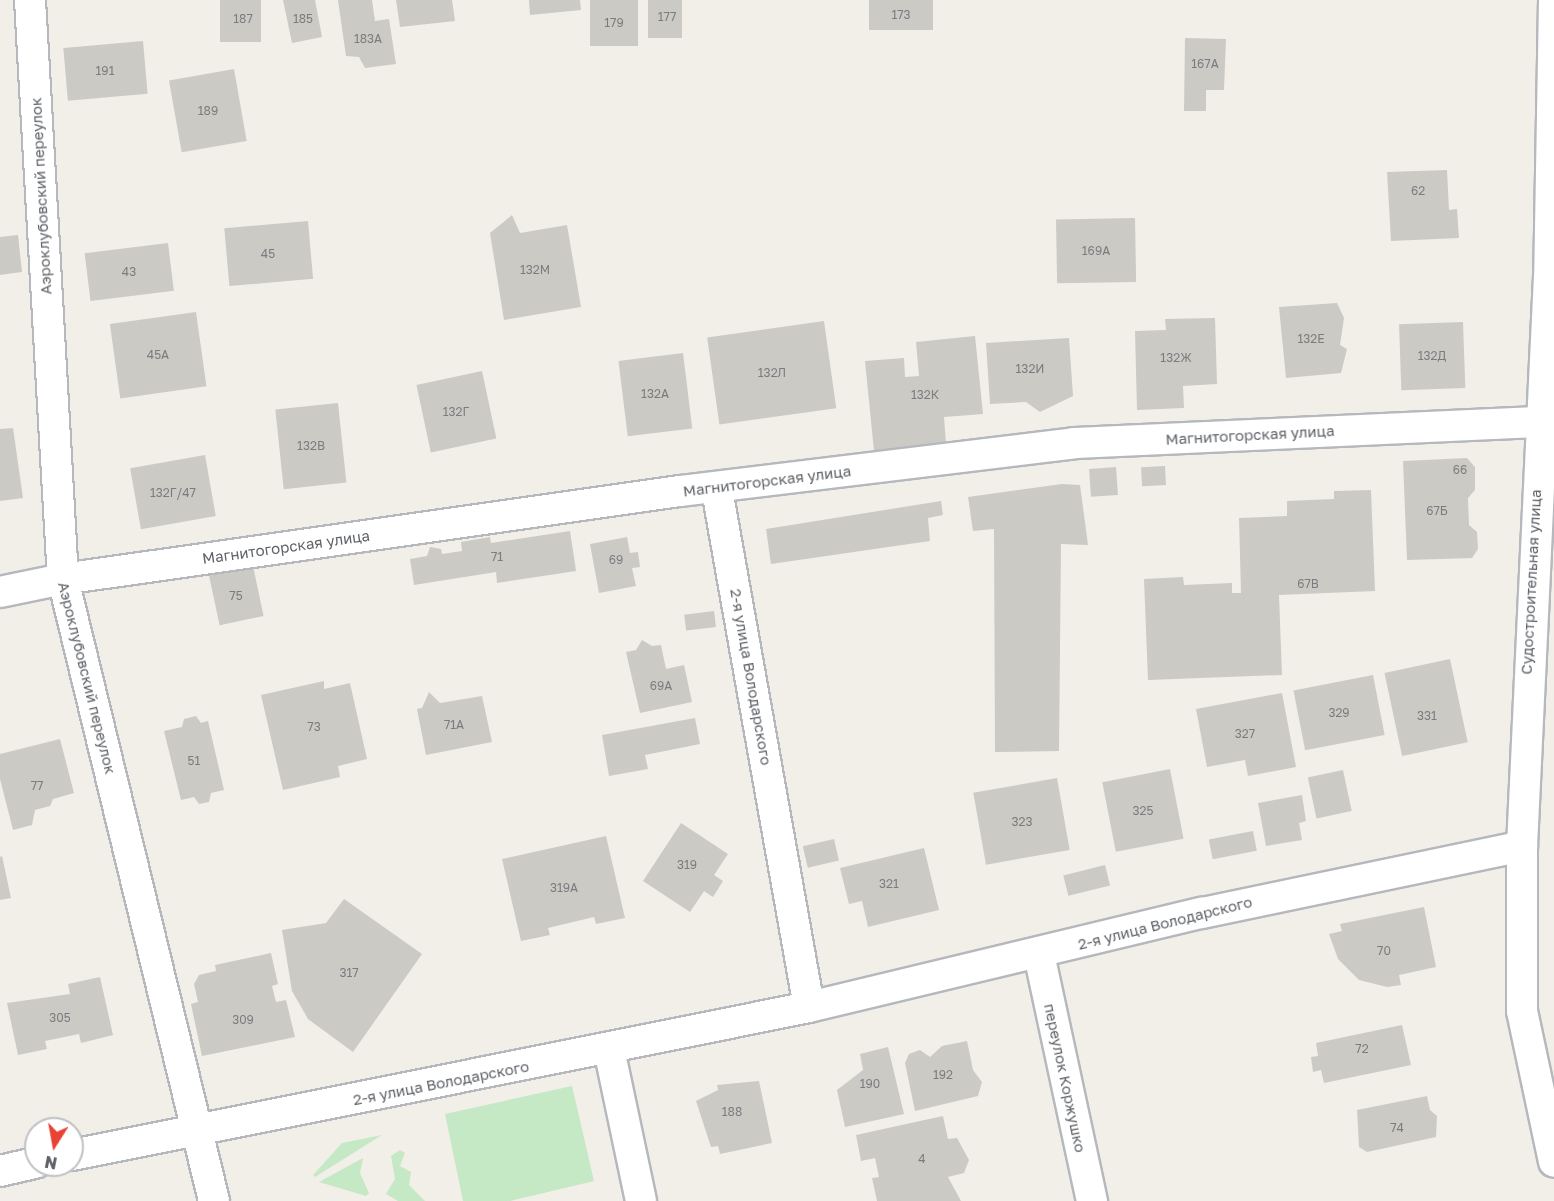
<!DOCTYPE html>
<meta charset="utf-8">
<style>
body{margin:0}
#map{position:relative;width:1554px;height:1201px;overflow:hidden;background:#f1efe8;font-family:"Golos Text",sans-serif}
div>[style]{position:absolute}
.green>*{inset:0;background:#c5e8c5}
.building>*{inset:0;background:#cccac5;transform-origin:0 0}
.roads{filter:drop-shadow(2px 0 #b5b8bc) drop-shadow(-2px 0 #b5b8bc) drop-shadow(0 2px #b5b8bc) drop-shadow(0 -2px #b5b8bc)}
.street>*{height:30px;margin:-15px;padding:0 15px;transform-origin:15px;border-radius:15px;background:#fff}
span{translate:-50% -50%;white-space:nowrap;text-align:center;line-height:1.15;-webkit-text-stroke:6px #fff;paint-order:stroke}
.number-label{font-size:12px;color:#7a7d7f}
.number-label span{-webkit-text-stroke-width:0}
.street-label{font-size:15px;color:#5f6368}
.north{position:absolute;left:24px;top:1117px;width:60px;height:60px;box-sizing:border-box;background:#fff;border:2px solid #bfc1c3;border-radius:50%;rotate:191deg;font-size:16px;font-weight:700;line-height:24px;text-align:center;color:#5f6368}
.north::after{content:'';display:block;margin:auto;width:21px;height:27px;background:#ea4335;clip-path:polygon(50% 0,100% 100%,50% 72%,0 100%)}
</style>
<div id="map">
<div class="green">
<div style="clip-path:polygon(572px 1086px,594px 1181px,510px 1201px,463px 1201px,445px 1114px)"></div>
<div style="clip-path:polygon(382px 1135px,315px 1177px,313px 1175px,342px 1143px)"></div>
<div style="clip-path:polygon(400px 1150px,405px 1153px,400px 1166px,411px 1172px,409px 1185px,425px 1201px,398px 1201px,386px 1194px,395px 1179px,391px 1156px)"></div>
<div style="clip-path:polygon(363px 1158px,360px 1173px,369px 1193px,366px 1196px,319px 1182px)"></div>
</div>
<div class="building">
<div style="left:220px;top:0;width:41px;height:42px"></div>
<div style="clip-path:polygon(283px 0,315px 0,322px 37px,292px 43px)"></div>
<div style="clip-path:polygon(338px 0,372px 0,375px 21px,389px 19px,396px 64px,365px 68px,359px 57px,346px 56px)"></div>
<div style="clip-path:polygon(396px 0,452px 0,455px 21px,400px 27px)"></div>
<div style="clip-path:polygon(529px 0,580px 0,581px 10px,530px 15px)"></div>
<div style="left:590px;top:0;width:48px;height:46px"></div>
<div style="left:648px;top:0;width:34px;height:38px"></div>
<div style="left:869px;top:0;width:64px;height:30px"></div>
<div style="clip-path:polygon(1185px 38px,1226px 39px,1224px 90px,1206px 90px,1206px 111px,1184px 111px)"></div>
<div style="left:143px;top:41px;width:53px;height:80px;rotate:85deg"></div>
<div style="left:234px;top:69px;width:73px;height:66px;rotate:80deg"></div>
<div style="clip-path:polygon(1447px 170px,1449px 210px,1457px 209px,1459px 238px,1391px 241px,1387px 172px)"></div>
<div style="clip-path:polygon(512px 215px,520px 233px,567px 225px,581px 307px,504px 320px,490px 233px)"></div>
<div style="left:1135px;top:218px;width:64px;height:79px;rotate:89deg"></div>
<div style="left:308px;top:221px;width:58px;height:84px;rotate:85deg"></div>
<div style="clip-path:polygon(18px 235px,22px 272px,0 275px,0 237px)"></div>
<div style="left:168px;top:243px;width:48px;height:84px;rotate:83deg"></div>
<div style="clip-path:polygon(1337px 303px,1344px 318px,1340px 345px,1347px 349px,1341px 373px,1286px 378px,1279px 307px)"></div>
<div style="left:196px;top:312px;width:75px;height:87px;rotate:82deg"></div>
<div style="clip-path:polygon(1215px 318px,1217px 384px,1183px 386px,1184px 408px,1137px 410px,1135px 331px,1166px 330px,1165px 319px)"></div>
<div style="left:824px;top:321px;width:88px;height:118px;rotate:82deg"></div>
<div style="left:1463px;top:322px;width:66px;height:64px;rotate:88deg"></div>
<div style="clip-path:polygon(975px 336px,983px 414px,944px 417px,946px 444px,874px 451px,865px 361px,904px 358px,905px 377px,919px 376px,916px 342px)"></div>
<div style="clip-path:polygon(1069px 338px,1073px 396px,1040px 412px,1026px 402px,990px 404px,986px 343px)"></div>
<div style="left:683px;top:353px;width:76px;height:65px;rotate:83deg"></div>
<div style="left:482px;top:371px;width:69px;height:67px;rotate:78deg"></div>
<div style="left:338px;top:403px;width:80px;height:63px;rotate:84deg"></div>
<div style="clip-path:polygon(13px 428px,23px 498px,0 501px,0 429px)"></div>
<div style="left:205px;top:455px;width:62px;height:76px;rotate:80deg"></div>
<div style="clip-path:polygon(1467px 458px,1475px 467px,1475px 490px,1468px 498px,1469px 525px,1477px 532px,1478px 549px,1472px 558px,1407px 560px,1403px 461px)"></div>
<div style="left:1165px;top:466px;width:19px;height:24px;rotate:87deg"></div>
<div style="left:1116px;top:467px;width:28px;height:27px;rotate:86deg"></div>
<div style="clip-path:polygon(1062px 484px,1080px 485px,1088px 545px,1061px 544px,1059px 751px,995px 752px,994px 529px,973px 531px,968px 497px)"></div>
<div style="clip-path:polygon(1371px 490px,1375px 591px,1279px 595px,1282px 675px,1148px 680px,1144px 579px,1183px 577px,1184px 585px,1232px 583px,1232px 593px,1241px 593px,1239px 518px,1287px 516px,1287px 501px,1334px 499px,1334px 491px)"></div>
<div style="clip-path:polygon(941px 501px,943px 515px,928px 518px,930px 541px,771px 564px,766px 529px)"></div>
<div style="clip-path:polygon(570px 531px,576px 571px,497px 583px,496px 572px,414px 585px,410px 559px,427px 556px,430px 547px,441px 549px,442px 554px,462px 551px,461px 542px,490px 537px,491px 543px)"></div>
<div style="clip-path:polygon(627px 537px,630px 553px,638px 552px,640px 567px,632px 568px,636px 586px,599px 593px,590px 544px)"></div>
<div style="left:253px;top:566px;width:51px;height:45px;rotate:78deg"></div>
<div style="left:714px;top:611px;width:16px;height:30px;rotate:83deg"></div>
<div style="clip-path:polygon(642px 640px,652px 646px,661px 645px,666px 669px,684px 665px,692px 702px,640px 713px,626px 652px,636px 650px)"></div>
<div style="left:1450px;top:659px;width:85px;height:67px;rotate:78deg"></div>
<div style="left:1373px;top:675px;width:61px;height:81px;rotate:79deg"></div>
<div style="clip-path:polygon(324px 681px,324px 689px,350px 683px,367px 759px,338px 766px,340px 777px,283px 790px,261px 695px)"></div>
<div style="clip-path:polygon(429px 692px,440px 703px,482px 696px,492px 742px,426px 755px,417px 709px,422px 708px)"></div>
<div style="clip-path:polygon(1282px 693px,1296px 767px,1248px 776px,1245px 760px,1207px 767px,1196px 709px)"></div>
<div style="clip-path:polygon(196px 716px,201px 723px,208px 721px,224px 790px,211px 793px,209px 802px,199px 804px,194px 797px,181px 800px,164px 731px,182px 727px,184px 719px)"></div>
<div style="clip-path:polygon(695px 718px,700px 744px,645px 755px,648px 769px,609px 776px,602px 735px)"></div>
<div style="clip-path:polygon(60px 739px,74px 793px,53px 799px,50px 806px,35px 810px,32px 825px,13px 830px,0 779px,0 754px)"></div>
<div style="left:1170px;top:769px;width:71px;height:69px;rotate:79deg"></div>
<div style="left:1343px;top:770px;width:42px;height:36px;rotate:78deg"></div>
<div style="left:1057px;top:778px;width:73px;height:85px;rotate:80deg"></div>
<div style="clip-path:polygon(1302px 795px,1306px 821px,1299px 823px,1302px 840px,1266px 846px,1258px 803px)"></div>
<div style="clip-path:polygon(681px 823px,728px 854px,714px 875px,723px 881px,713px 897px,704px 891px,690px 912px,643px 881px)"></div>
<div style="left:1253px;top:831px;width:20px;height:45px;rotate:79deg"></div>
<div style="clip-path:polygon(606px 836px,625px 918px,596px 924px,594px 917px,548px 928px,550px 935px,521px 941px,502px 859px)"></div>
<div style="left:834px;top:839px;width:22px;height:32px;rotate:77deg"></div>
<div style="clip-path:polygon(924px 848px,939px 910px,868px 927px,862px 901px,849px 904px,840px 868px)"></div>
<div style="clip-path:polygon(2px 856px,11px 898px,0 900px,0 857px)"></div>
<div style="left:1105px;top:865px;width:21px;height:43px;rotate:76deg"></div>
<div style="clip-path:polygon(344px 899px,422px 954px,353px 1052px,308px 1019px,292px 991px,282px 930px,326px 923px)"></div>
<div style="clip-path:polygon(1424px 907px,1436px 967px,1399px 975px,1401px 985px,1387px 987px,1359px 980px,1338px 959px,1329px 934px,1342px 931px,1340px 924px)"></div>
<div style="clip-path:polygon(271px 953px,278px 984px,272px 986px,276px 1002px,286px 1000px,295px 1037px,202px 1056px,191px 1004px,198px 1002px,194px 984px,199px 975px,216px 971px,215px 965px)"></div>
<div style="clip-path:polygon(100px 977px,113px 1035px,81px 1043px,79px 1034px,45px 1041px,47px 1049px,18px 1055px,7px 1003px,70px 994px,68px 984px)"></div>
<div style="clip-path:polygon(1402px 1025px,1411px 1065px,1324px 1083px,1321px 1070px,1313px 1072px,1311px 1057px,1318px 1056px,1316px 1043px)"></div>
<div style="clip-path:polygon(967px 1041px,973px 1070px,982px 1082px,978px 1096px,915px 1111px,905px 1063px,909px 1054px,920px 1050px,930px 1057px,942px 1046px)"></div>
<div style="clip-path:polygon(888px 1047px,904px 1114px,845px 1127px,837px 1090px,863px 1070px,860px 1054px)"></div>
<div style="clip-path:polygon(759px 1081px,772px 1143px,720px 1154px,718px 1146px,711px 1147px,696px 1101px,718px 1090px,717px 1085px)"></div>
<div style="clip-path:polygon(1427px 1096px,1430px 1110px,1437px 1116px,1436px 1137px,1367px 1152px,1359px 1147px,1357px 1110px)"></div>
<div style="clip-path:polygon(943px 1116px,948px 1139px,957px 1138px,969px 1160px,964px 1173px,948px 1177px,961px 1201px,877px 1201px,872px 1178px,879px 1177px,875px 1158px,861px 1161px,856px 1135px)"></div>
</div>
<div class="roads">
<div class="street">
<div style="left:30px;top:0;width:580px;rotate:86.74deg"></div>
<div style="left:63px;top:579px;width:640px;rotate:76.35deg"></div>
<div style="left:1554px;top:0;width:276px;rotate:91deg"></div>
<div style="left:1549px;top:276px;width:571px;rotate:92.71deg"></div>
<div style="left:1522px;top:846px;width:165px;rotate:90deg"></div>
<div style="left:1522px;top:1011px;width:154px;rotate:78deg"></div>
<div style="left:717px;top:490px;width:525px;rotate:79.91deg"></div>
<div style="left:0;top:592px;width:64px;rotate:-11.7deg"></div>
<div style="left:63px;top:579px;width:623px;rotate:-8.12deg"></div>
<div style="left:680px;top:491px;width:397px;rotate:-6.9deg"></div>
<div style="left:1074px;top:443px;width:465px;rotate:-2.6deg"></div>
<div style="left:1039px;top:954px;width:253px;rotate:77.9deg"></div>
<div style="left:609px;top:1049px;width:155px;rotate:78.1deg"></div>
<div style="left:72px;top:1155px;width:752px;rotate:-11.35deg"></div>
<div style="left:809px;top:1007px;width:404px;rotate:-13.5deg"></div>
<div style="left:1202px;top:913px;width:327px;rotate:-11.8deg"></div>
<div style="left:0;top:1171px;width:37px;rotate:-13deg"></div>
</div>
</div>
<div class="number-label">
<span style="left:901px;top:15px">173</span>
<span style="left:667px;top:17px">177</span>
<span style="left:243px;top:19px">187</span>
<span style="left:303px;top:19px">185</span>
<span style="left:614px;top:23px">179</span>
<span style="left:368px;top:39px">183А</span>
<span style="left:1205px;top:64px">167А</span>
<span style="left:105px;top:71px">191</span>
<span style="left:208px;top:111px">189</span>
<span style="left:1418px;top:191px">62</span>
<span style="left:1096px;top:251px">169А</span>
<span style="left:268px;top:254px">45</span>
<span style="left:535px;top:270px">132М</span>
<span style="left:129px;top:272px">43</span>
<span style="left:1311px;top:339px">132Е</span>
<span style="left:158px;top:355px">45А</span>
<span style="left:1432px;top:356px">132Д</span>
<span style="left:1176px;top:358px">132Ж</span>
<span style="left:1030px;top:369px">132И</span>
<span style="left:772px;top:373px">132Л</span>
<span style="left:655px;top:394px">132А</span>
<span style="left:925px;top:395px">132К</span>
<span style="left:456px;top:412px">132Г</span>
<span style="left:311px;top:446px">132В</span>
<span style="left:1460px;top:470px">66</span>
<span style="left:173px;top:493px">132Г/47</span>
<span style="left:1437px;top:511px">67Б</span>
<span style="left:497px;top:557px">71</span>
<span style="left:616px;top:560px">69</span>
<span style="left:1308px;top:584px">67В</span>
<span style="left:236px;top:596px">75</span>
<span style="left:661px;top:686px">69А</span>
<span style="left:1339px;top:713px">329</span>
<span style="left:1427px;top:716px">331</span>
<span style="left:454px;top:725px">71А</span>
<span style="left:314px;top:727px">73</span>
<span style="left:1245px;top:734px">327</span>
<span style="left:194px;top:761px">51</span>
<span style="left:37px;top:786px">77</span>
<span style="left:1143px;top:811px">325</span>
<span style="left:1022px;top:822px">323</span>
<span style="left:687px;top:865px">319</span>
<span style="left:889px;top:884px">321</span>
<span style="left:564px;top:888px">319А</span>
<span style="left:1384px;top:951px">70</span>
<span style="left:349px;top:973px">317</span>
<span style="left:60px;top:1018px">305</span>
<span style="left:243px;top:1020px">309</span>
<span style="left:1362px;top:1049px">72</span>
<span style="left:943px;top:1075px">192</span>
<span style="left:870px;top:1084px">190</span>
<span style="left:732px;top:1112px">188</span>
<span style="left:1397px;top:1128px">74</span>
<span style="left:922px;top:1159px">4</span>
</div>
<div class="street-label">
<span style="left:41px;top:196px;rotate:-93deg">Аэроклубовский переулок</span>
<span style="left:1250px;top:435px;rotate:-3deg">Магнитогорская улица</span>
<span style="left:767px;top:481px;rotate:-7deg">Магнитогорская улица</span>
<span style="left:286px;top:547px;rotate:-8deg">Магнитогорская улица</span>
<span style="left:1531px;top:582px;rotate:-87deg">Судостроительная улица</span>
<span style="left:751px;top:677px;rotate:80deg">2-я улица Володарского</span>
<span style="left:87px;top:678px;rotate:76deg">Аэроклубовский переулок</span>
<span style="left:1165px;top:923px;rotate:-14deg">2-я улица Володарского</span>
<span style="left:1065px;top:1078px;rotate:78deg">переулок Коржушко</span>
<span style="left:441px;top:1083px;rotate:-11deg">2-я улица Володарского</span>
</div>
<div class="north">N</div>
</div>
